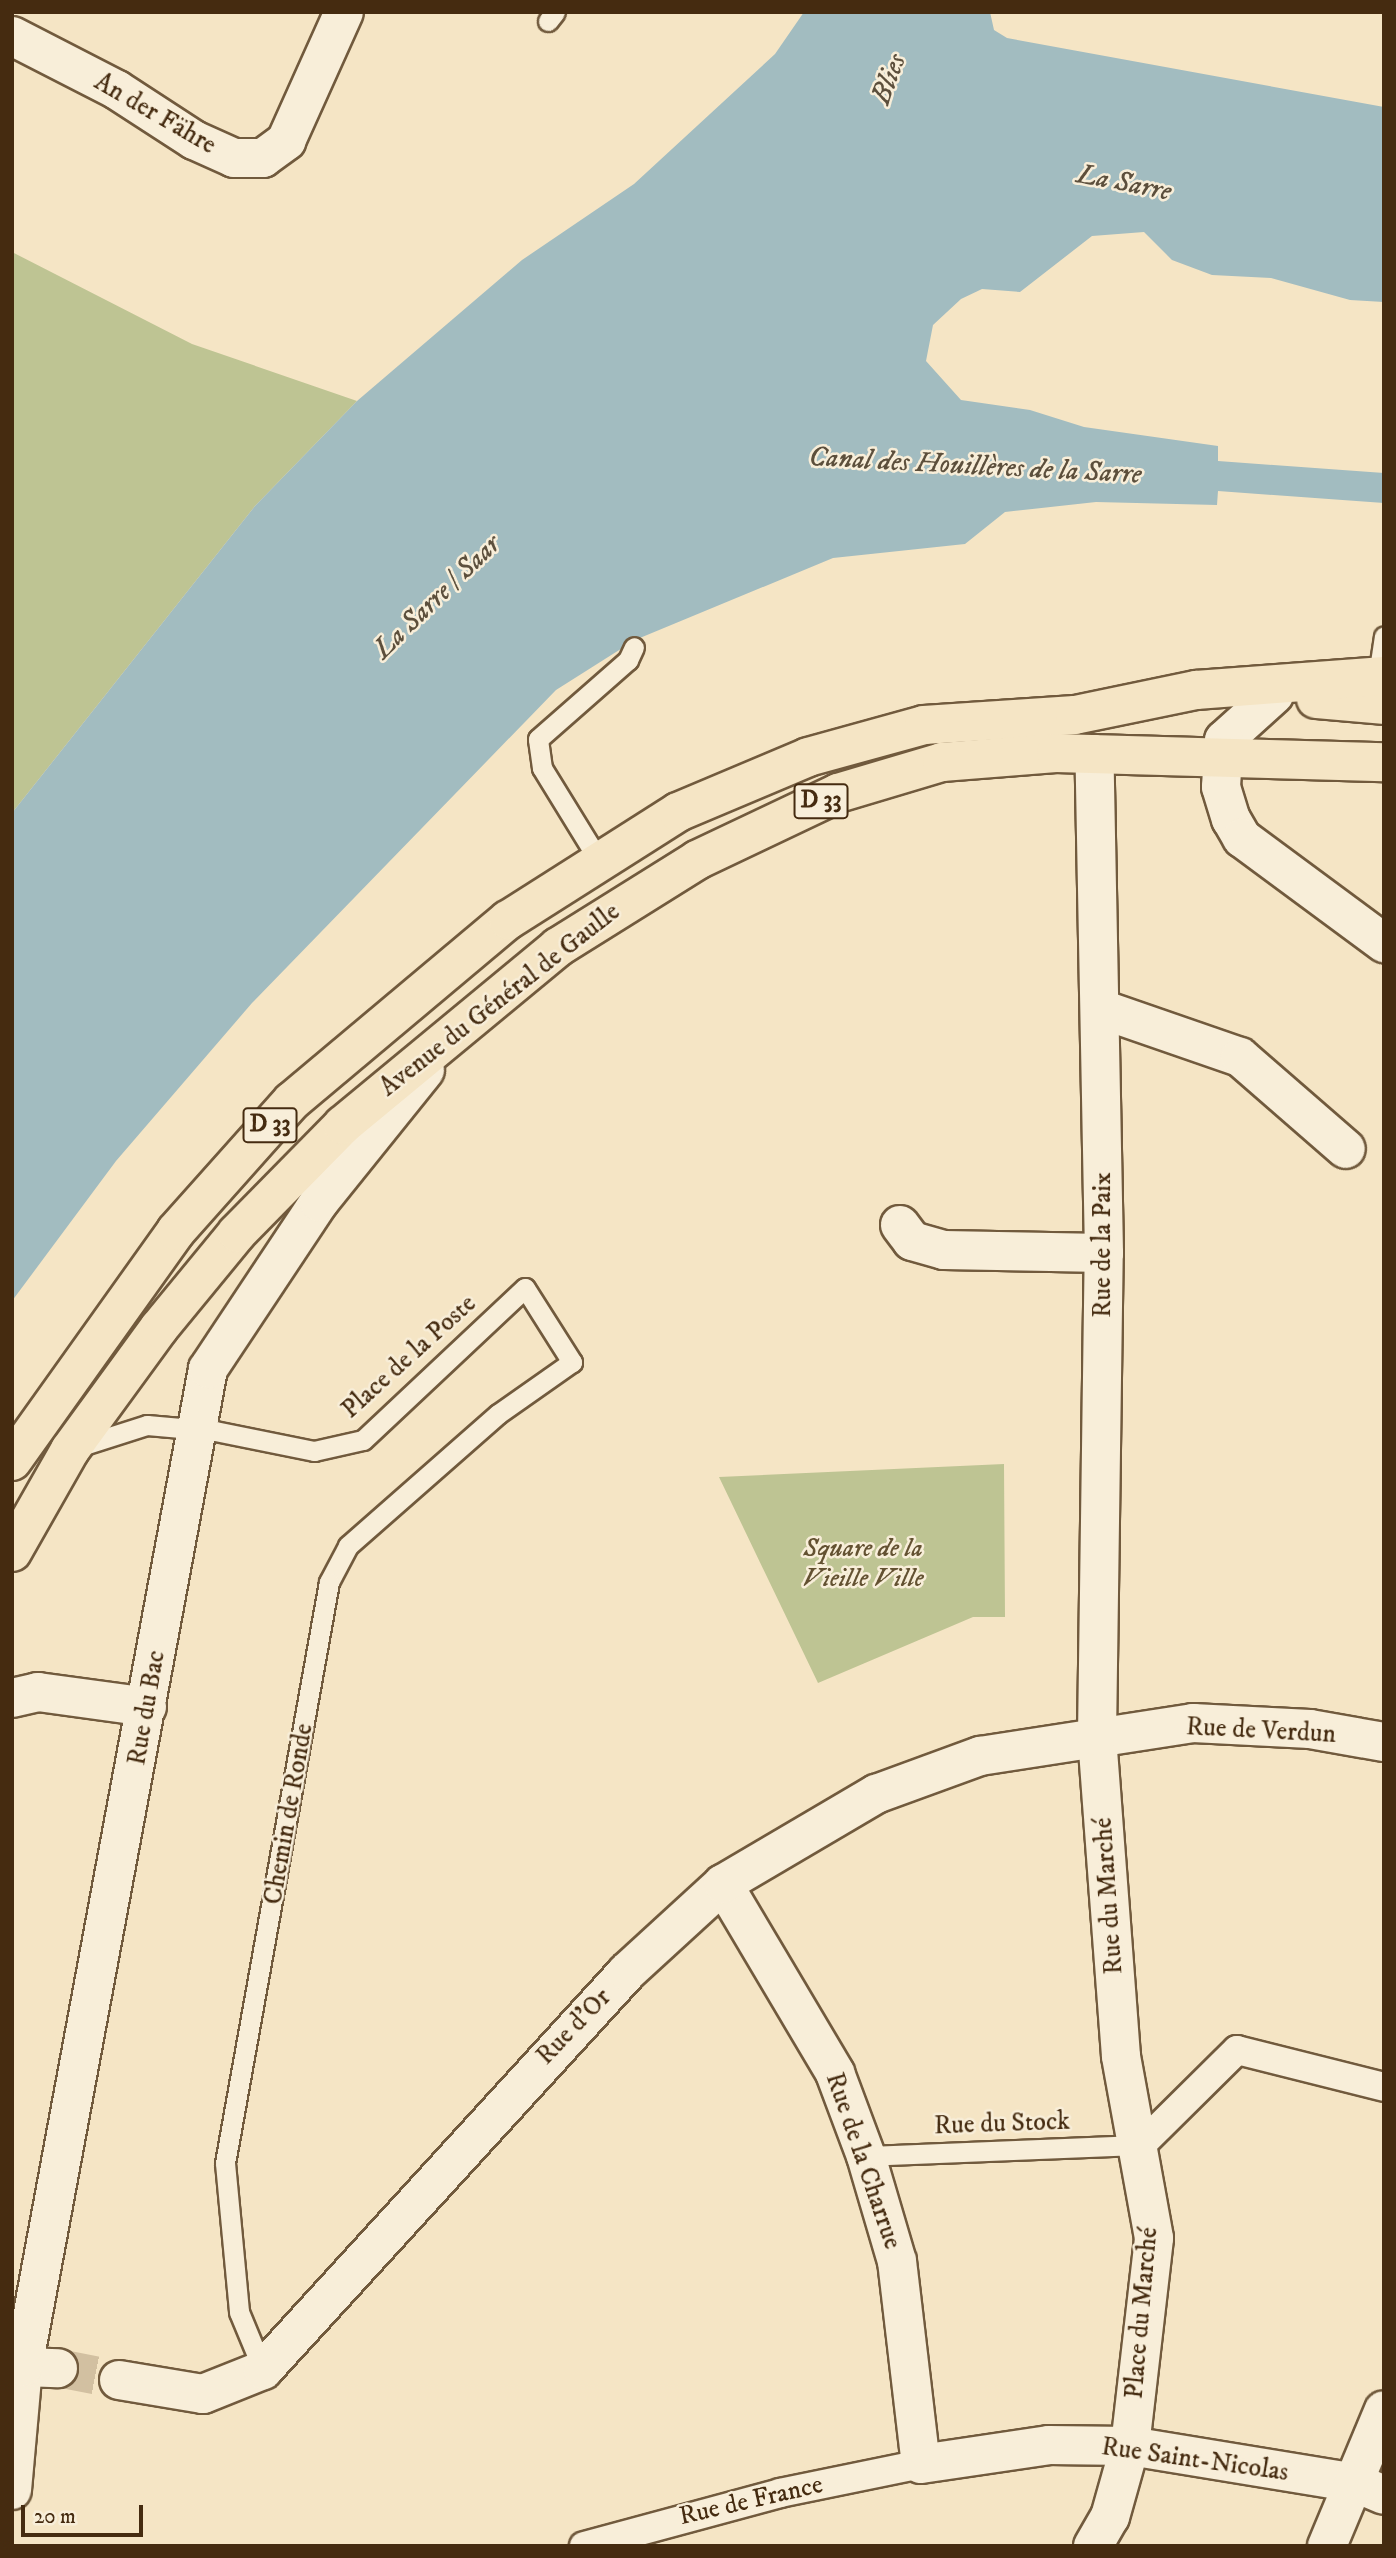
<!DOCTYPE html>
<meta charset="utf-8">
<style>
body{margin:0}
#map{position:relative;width:1396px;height:2558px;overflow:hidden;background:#f5e5c5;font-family:"IM FELL DW Pica",serif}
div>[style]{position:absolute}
.green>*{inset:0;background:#bec493}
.water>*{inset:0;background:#a2bcc0}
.minor-tunnel>*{height:38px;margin-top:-19px;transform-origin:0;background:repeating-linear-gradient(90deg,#d2c0a1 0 38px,transparent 0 57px)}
.roads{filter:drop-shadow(2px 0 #715a3d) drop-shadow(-2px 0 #715a3d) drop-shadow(0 2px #715a3d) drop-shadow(0 -2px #715a3d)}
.service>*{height:19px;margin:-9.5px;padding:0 9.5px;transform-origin:9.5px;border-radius:9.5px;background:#f8eed9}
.pedestrian>*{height:28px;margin:-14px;padding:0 14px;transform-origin:14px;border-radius:14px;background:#f8eed9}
.minor>*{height:38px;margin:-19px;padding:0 19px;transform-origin:19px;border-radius:19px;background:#f8eed9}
.tertiary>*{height:38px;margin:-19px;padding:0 19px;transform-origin:19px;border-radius:19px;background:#f8eed9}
.primary>*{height:38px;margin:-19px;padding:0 19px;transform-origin:19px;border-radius:19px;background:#f5e5c5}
span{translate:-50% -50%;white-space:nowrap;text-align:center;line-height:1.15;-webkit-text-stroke:5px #f8eed9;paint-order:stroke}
.shield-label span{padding:2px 5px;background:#f8eed9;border:2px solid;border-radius:5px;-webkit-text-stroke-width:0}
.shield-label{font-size:24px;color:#452b10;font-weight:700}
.street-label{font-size:26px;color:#452b10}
.park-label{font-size:26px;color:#635131;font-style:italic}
.water-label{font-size:28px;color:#5c4f3c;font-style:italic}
.frame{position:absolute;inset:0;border:14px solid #452b10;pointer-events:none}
.scale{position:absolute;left:21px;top:2505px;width:122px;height:32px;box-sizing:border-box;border:4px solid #452b10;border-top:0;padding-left:9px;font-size:21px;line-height:24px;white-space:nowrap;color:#452b10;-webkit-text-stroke:5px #f8eed9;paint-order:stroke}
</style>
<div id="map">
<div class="green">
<div style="clip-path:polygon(12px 252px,192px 344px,357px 401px,255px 506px,12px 813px)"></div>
<div style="clip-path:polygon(1004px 1464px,1005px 1617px,973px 1617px,818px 1683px,719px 1477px)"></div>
</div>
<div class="water">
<div style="clip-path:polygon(804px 12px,990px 12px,994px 30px,1007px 38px,1384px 107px,1384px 302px,1350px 300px,1271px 278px,1212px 275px,1172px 260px,1144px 232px,1092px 236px,1020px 292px,982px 289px,961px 299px,933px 325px,926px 361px,961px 400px,1030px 410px,1084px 427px,1218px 446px,1218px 461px,1384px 473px,1384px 503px,1218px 491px,1217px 505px,1096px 502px,1005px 512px,965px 544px,833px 558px,635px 640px,556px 690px,252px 1003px,116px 1161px,12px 1301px,12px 813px,255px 506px,357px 401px,522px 260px,634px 184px,775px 54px)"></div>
</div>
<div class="minor-tunnel">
<div style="left:58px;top:2368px;width:62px;rotate:11.1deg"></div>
</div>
<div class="roads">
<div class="service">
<div style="left:548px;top:21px;width:11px;rotate:-52deg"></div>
<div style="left:1378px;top:676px;width:40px;rotate:-81.5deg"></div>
<div style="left:598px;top:859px;width:107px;rotate:-121.6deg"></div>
<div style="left:542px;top:768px;width:29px;rotate:-98deg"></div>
<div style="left:538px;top:739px;width:120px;rotate:-41.3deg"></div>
<div style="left:628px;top:660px;width:14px;rotate:-65deg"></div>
<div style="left:81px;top:1446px;width:69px;rotate:-17.7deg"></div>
<div style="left:147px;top:1425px;width:68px;rotate:5deg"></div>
<div style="left:215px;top:1431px;width:101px;rotate:11.4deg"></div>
<div style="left:314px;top:1451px;width:50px;rotate:-12.7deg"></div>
<div style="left:363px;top:1440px;width:222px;rotate:-43.2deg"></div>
<div style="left:525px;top:1288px;width:88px;rotate:57.6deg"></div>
<div style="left:572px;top:1362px;width:90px;rotate:144.9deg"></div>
<div style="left:498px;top:1414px;width:200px;rotate:138.7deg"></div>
<div style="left:348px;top:1546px;width:41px;rotate:117.8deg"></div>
<div style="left:329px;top:1582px;width:590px;rotate:100.15deg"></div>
<div style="left:225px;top:2163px;width:150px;rotate:84.6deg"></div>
<div style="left:239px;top:2312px;width:63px;rotate:67.5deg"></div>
<div style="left:866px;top:2156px;width:275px;rotate:-2.3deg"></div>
</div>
<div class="pedestrian">
<div style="left:1141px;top:2145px;width:135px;rotate:-44.7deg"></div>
<div style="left:1237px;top:2050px;width:152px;rotate:14.1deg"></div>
<div style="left:584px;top:2546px;width:203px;rotate:-15.1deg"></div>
<div style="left:780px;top:2493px;width:144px;rotate:-11.6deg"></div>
</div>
<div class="minor">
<div style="left:12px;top:36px;width:118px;rotate:27.2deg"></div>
<div style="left:117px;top:90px;width:92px;rotate:33deg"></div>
<div style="left:194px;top:140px;width:44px;rotate:24.2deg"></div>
<div style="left:234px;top:158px;width:29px"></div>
<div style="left:263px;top:158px;width:29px;rotate:-36deg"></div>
<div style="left:286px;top:141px;width:141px;rotate:-65.8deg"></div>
<div style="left:1101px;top:1009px;width:147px;rotate:19.1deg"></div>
<div style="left:1240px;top:1057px;width:140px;rotate:41deg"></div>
<div style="left:900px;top:1225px;width:20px;rotate:53deg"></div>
<div style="left:912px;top:1241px;width:33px;rotate:16deg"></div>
<div style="left:944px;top:1250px;width:160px;rotate:1.1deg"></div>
<div style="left:12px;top:1698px;width:27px;rotate:-13deg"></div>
<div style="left:38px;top:1692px;width:110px;rotate:7.8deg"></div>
<div style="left:723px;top:1884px;width:220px;rotate:59.3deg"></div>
<div style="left:835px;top:2073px;width:89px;rotate:69.5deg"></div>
<div style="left:866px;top:2156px;width:109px;rotate:73.6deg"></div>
<div style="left:897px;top:2261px;width:204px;rotate:83.3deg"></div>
<div style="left:921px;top:2464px;width:129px;rotate:-8.4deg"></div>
<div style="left:1049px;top:2445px;width:81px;rotate:0.7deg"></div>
<div style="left:1130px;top:2446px;width:229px;rotate:9.3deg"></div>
<div style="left:1356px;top:2483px;width:30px;rotate:23deg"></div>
<div style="left:23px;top:2367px;width:35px;rotate:2deg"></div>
<div style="left:119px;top:2380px;width:85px;rotate:9.5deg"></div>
<div style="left:203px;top:2394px;width:65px;rotate:-21.8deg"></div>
<div style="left:263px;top:2370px;width:539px;rotate:-47.55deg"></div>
<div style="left:627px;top:1972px;width:130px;rotate:-42.5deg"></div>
<div style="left:723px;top:1884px;width:178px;rotate:-30.5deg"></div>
<div style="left:876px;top:1794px;width:111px;rotate:-20.1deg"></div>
<div style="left:980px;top:1756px;width:216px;rotate:-8.8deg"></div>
<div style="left:1193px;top:1723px;width:117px;rotate:2.9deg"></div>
<div style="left:1310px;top:1729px;width:75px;rotate:10deg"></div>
<div style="left:12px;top:2490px;width:123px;rotate:-84.9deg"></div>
<div style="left:23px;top:2367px;width:1015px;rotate:-79.5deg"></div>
<div style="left:208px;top:1369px;width:201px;rotate:-56.4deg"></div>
<div style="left:319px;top:1202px;width:169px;rotate:-51.2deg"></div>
<div style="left:1093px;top:2546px;width:34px;rotate:-60deg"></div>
<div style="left:1110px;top:2517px;width:74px;rotate:-74.3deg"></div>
<div style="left:1130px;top:2446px;width:209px;rotate:-83.4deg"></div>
<div style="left:1154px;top:2238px;width:185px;rotate:-100.3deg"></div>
<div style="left:1121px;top:2056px;width:321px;rotate:-94.3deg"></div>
<div style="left:1097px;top:1736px;width:483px;rotate:-89.2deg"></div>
<div style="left:1104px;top:1253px;width:499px;rotate:-91.1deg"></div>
<div style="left:1327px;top:2546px;width:147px;rotate:-67.3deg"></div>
</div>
<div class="tertiary">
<div style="left:1274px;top:695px;width:67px;rotate:138deg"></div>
<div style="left:1224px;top:740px;width:47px;rotate:93.7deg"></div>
<div style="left:1221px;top:787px;width:34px;rotate:73deg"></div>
<div style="left:1231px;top:819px;width:22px;rotate:60deg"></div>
<div style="left:1242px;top:838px;width:177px;rotate:36.5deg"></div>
</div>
<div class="primary">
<div style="left:1316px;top:699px;width:68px;rotate:5deg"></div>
<div style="left:12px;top:1461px;width:282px;rotate:-54.5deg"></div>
<div style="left:176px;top:1231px;width:174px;rotate:-48.3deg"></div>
<div style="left:292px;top:1101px;width:282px;rotate:-40deg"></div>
<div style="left:508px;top:920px;width:201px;rotate:-32.4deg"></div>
<div style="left:678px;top:812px;width:141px;rotate:-22.9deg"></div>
<div style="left:808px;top:757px;width:120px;rotate:-15.4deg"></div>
<div style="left:924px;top:725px;width:151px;rotate:-3.8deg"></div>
<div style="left:1075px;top:715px;width:124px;rotate:-11.7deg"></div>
<div style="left:1196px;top:690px;width:189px;rotate:-4.3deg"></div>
<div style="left:12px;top:1552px;width:117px;rotate:-60.4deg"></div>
<div style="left:70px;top:1450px;width:151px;rotate:-53.9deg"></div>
<div style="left:159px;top:1328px;width:123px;rotate:-50.6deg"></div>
<div style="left:237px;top:1233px;width:151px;rotate:-45.5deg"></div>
<div style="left:343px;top:1125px;width:279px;rotate:-39.6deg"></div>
<div style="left:558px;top:947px;width:164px;rotate:-32deg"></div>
<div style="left:697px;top:860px;width:156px;rotate:-25.4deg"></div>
<div style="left:838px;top:793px;width:109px;rotate:-16.6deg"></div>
<div style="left:942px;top:762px;width:114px;rotate:-4.5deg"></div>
<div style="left:1056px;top:753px;width:328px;rotate:1.6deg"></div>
</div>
</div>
<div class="shield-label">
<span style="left:821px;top:801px">D 33</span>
<span style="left:270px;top:1125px">D 33</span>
</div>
<div class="street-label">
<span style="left:155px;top:114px;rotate:30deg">An der Fähre</span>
<span style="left:500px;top:1000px;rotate:-38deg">Avenue du Général de Gaulle</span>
<span style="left:1103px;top:1245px;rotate:-90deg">Rue de la Paix</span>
<span style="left:409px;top:1357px;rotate:-42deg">Place de la Poste</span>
<span style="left:147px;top:1708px;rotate:-80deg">Rue du Bac</span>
<span style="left:1261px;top:1731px;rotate:3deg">Rue de Verdun</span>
<span style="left:289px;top:1814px;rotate:-80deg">Chemin de Ronde</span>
<span style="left:1109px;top:1896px;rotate:-94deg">Rue du Marché</span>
<span style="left:574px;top:2027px;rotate:-46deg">Rue d'Or</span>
<span style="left:1002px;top:2124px;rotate:-2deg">Rue du Stock</span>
<span style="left:863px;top:2161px;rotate:71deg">Rue de la Charrue</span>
<span style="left:1142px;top:2313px;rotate:-85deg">Place du Marché</span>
<span style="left:1195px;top:2460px;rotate:8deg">Rue Saint-Nicolas</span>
<span style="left:751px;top:2501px;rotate:-13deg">Rue de France</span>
</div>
<div class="park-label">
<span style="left:863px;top:1564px">Square de la<br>Vieille Ville</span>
</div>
<div class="water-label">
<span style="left:889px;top:79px;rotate:-69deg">Blies</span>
<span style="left:1124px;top:183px;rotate:11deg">La Sarre</span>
<span style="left:975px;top:466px;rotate:3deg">Canal des Houillères de la Sarre</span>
<span style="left:437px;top:597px;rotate:-44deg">La Sarre / Saar</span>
</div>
<div class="frame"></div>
<div class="scale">20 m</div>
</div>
